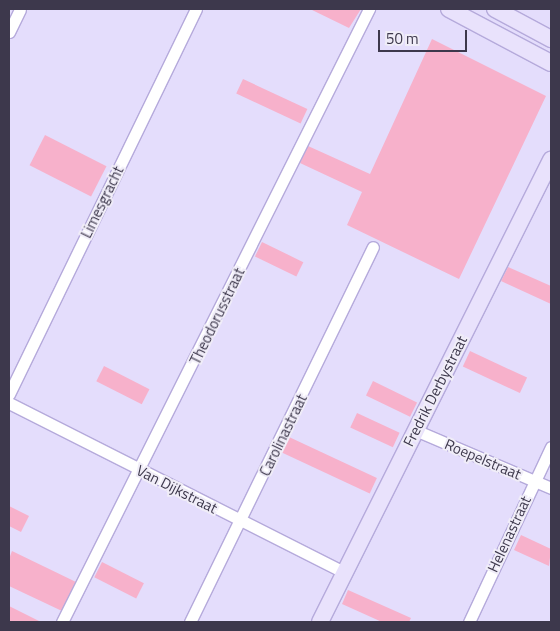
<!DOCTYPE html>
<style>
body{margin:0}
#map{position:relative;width:560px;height:631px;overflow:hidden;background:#e4ddfc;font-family:"Titillium Web",sans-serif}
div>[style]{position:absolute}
.green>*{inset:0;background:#f7b1cb;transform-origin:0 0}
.roads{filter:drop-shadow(1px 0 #b5aadb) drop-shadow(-1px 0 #b5aadb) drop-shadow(0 1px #b5aadb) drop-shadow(0 -1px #b5aadb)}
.minor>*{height:11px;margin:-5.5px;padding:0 5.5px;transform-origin:5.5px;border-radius:5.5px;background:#fff}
.secondary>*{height:16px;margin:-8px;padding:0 8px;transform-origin:8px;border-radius:8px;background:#e9e2fc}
span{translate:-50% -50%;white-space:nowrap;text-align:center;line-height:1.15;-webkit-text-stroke:4px #f0edf8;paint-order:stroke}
.street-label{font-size:15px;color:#3d384c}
.frame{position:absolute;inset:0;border:10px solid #3d384c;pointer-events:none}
.scale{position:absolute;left:378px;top:30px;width:89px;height:22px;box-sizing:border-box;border:2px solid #3d384c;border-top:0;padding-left:6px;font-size:15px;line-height:18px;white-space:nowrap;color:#3d384c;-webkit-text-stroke:4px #f0edf8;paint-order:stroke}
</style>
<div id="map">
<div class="green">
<div style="clip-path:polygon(310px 9px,361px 9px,349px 28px)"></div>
<div style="clip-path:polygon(432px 39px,546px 96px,459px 279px,347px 225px,362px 192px,300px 163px,308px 146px,370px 174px)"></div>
<div style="left:243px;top:79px;width:71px;height:16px;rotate:25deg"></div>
<div style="left:45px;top:135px;width:69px;height:34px;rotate:27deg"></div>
<div style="left:262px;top:242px;width:46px;height:16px;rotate:26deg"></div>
<div style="clip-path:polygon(508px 267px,551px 286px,551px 304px,501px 281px)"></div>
<div style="left:470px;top:351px;width:63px;height:17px;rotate:25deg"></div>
<div style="left:104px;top:366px;width:51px;height:17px;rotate:27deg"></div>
<div style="left:373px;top:381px;width:49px;height:16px;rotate:26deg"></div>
<div style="left:357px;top:413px;width:47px;height:16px;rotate:25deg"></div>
<div style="left:289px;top:437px;width:97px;height:17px;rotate:25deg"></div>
<div style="clip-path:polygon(9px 506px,29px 516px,21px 532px,9px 526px)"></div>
<div style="clip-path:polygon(521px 535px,551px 549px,549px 566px,514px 550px)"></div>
<div style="clip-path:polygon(12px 551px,76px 582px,62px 611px,9px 586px,9px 559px)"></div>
<div style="left:102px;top:562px;width:47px;height:17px;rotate:27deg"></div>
<div style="clip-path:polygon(348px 590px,411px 618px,409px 622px,382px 622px,342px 604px)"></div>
<div style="clip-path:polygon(9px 606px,41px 622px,9px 622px)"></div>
</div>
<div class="roads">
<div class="minor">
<div style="left:9px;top:32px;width:25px;rotate:-64deg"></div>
<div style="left:9px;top:394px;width:428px;rotate:-64.1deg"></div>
<div style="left:9px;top:403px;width:377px;rotate:26.8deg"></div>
<div style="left:415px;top:430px;width:148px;rotate:23.1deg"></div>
<div style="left:62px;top:622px;width:686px;rotate:-63.4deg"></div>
<div style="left:190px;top:622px;width:417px;rotate:-64deg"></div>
<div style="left:469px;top:622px;width:193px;rotate:-64.9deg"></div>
</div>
<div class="secondary">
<div style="left:449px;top:9px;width:115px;rotate:27.9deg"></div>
<div style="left:495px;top:9px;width:64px;rotate:28.2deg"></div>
<div style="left:320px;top:622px;width:517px;rotate:-63.43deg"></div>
</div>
</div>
<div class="street-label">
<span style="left:102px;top:202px;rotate:-64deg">Limesgracht</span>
<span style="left:217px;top:316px;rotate:-64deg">Theodorusstraat</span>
<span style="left:435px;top:391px;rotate:-63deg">Fredrik Derbystraat</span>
<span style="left:283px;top:435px;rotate:-64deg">Carolinastraat</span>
<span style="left:483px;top:459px;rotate:23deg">Roepelstraat</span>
<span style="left:177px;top:489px;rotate:27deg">Van Dijkstraat</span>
<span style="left:509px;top:534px;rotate:-65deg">Helenastraat</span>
</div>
<div class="frame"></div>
<div class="scale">50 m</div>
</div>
